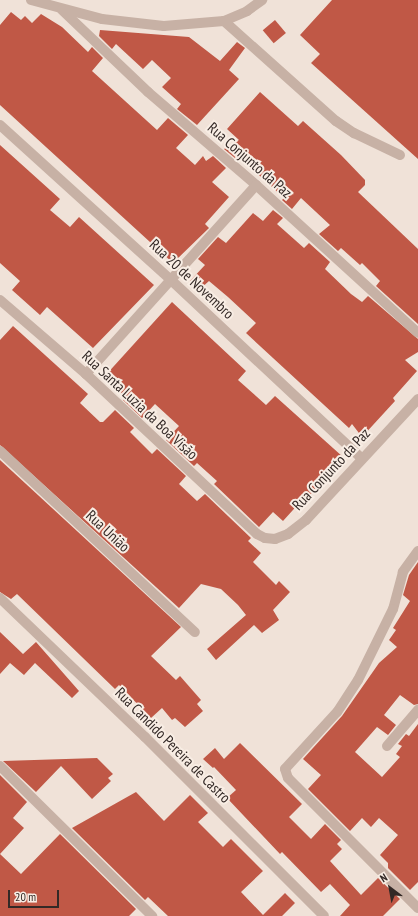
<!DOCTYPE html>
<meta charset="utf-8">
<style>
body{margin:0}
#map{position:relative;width:418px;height:916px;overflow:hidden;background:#f0e2d8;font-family:"PT Sans Narrow",sans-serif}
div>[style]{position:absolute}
.building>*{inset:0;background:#c05846;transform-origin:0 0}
.minor>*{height:10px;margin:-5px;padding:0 5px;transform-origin:5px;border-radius:5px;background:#c7b1a5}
span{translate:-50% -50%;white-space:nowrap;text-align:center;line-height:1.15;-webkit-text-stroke:4px #f8ede4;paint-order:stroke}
.street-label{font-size:15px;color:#332926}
.north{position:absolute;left:370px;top:868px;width:40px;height:40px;-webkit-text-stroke:3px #f8ede4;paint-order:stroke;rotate:328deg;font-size:11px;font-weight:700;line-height:16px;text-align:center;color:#332926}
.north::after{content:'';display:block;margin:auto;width:14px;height:18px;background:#332926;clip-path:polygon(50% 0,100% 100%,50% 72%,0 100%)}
.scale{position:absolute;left:8px;top:890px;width:51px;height:18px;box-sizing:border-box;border:2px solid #332926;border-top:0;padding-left:5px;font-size:12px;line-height:14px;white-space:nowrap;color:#332926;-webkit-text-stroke:3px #f8ede4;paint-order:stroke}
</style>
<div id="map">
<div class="building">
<div style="clip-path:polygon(332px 0,418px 0,418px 159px,311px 63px,320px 54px,300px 35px)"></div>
<div style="clip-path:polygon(11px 12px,21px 20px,25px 16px,32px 23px,41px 14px,62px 27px,88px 52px,92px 47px,103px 58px,92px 71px,157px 130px,168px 118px,188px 135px,176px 148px,195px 165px,203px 156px,206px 161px,213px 156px,226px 168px,212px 182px,229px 197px,205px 224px,209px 228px,173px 263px,0 105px,0 25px)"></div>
<div style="left:275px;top:20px;width:17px;height:16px;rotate:50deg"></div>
<div style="clip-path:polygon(100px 30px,189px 37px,220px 61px,237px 42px,245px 48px,229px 70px,239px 79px,197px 125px,177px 109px,181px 104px,162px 87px,171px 78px,152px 60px,143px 69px,116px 44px,112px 49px,99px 36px)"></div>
<div style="clip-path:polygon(260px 92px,298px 126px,303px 121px,341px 155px,365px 180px,365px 185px,358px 192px,418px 249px,418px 324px,376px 286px,380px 281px,362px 263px,360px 265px,341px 248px,338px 251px,319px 234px,330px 225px,301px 198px,292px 209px,282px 200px,284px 198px,237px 155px,235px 158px,224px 149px,239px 140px,227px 129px)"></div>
<div style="clip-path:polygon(0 145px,60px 199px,50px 210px,70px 227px,79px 217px,154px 285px,93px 348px,47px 307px,40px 315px,12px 290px,20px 281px,0 263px)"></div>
<div style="clip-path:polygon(273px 210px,283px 218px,277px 224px,304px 248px,309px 243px,330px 262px,325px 269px,351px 294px,362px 302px,368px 296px,418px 339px,418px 352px,405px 360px,417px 371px,393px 398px,395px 401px,362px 437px,352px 424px,349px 428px,246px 333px,256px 323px,228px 297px,209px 281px,199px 290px,190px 281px,205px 265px,198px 259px,218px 237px,226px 243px,253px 213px,263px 221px)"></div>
<div style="clip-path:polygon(172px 302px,246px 371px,238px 380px,266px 405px,275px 396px,343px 457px,304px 502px,302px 500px,283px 521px,273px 512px,259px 527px,214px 484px,217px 481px,197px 463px,194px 466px,166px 440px,179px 426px,155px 404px,142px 418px,123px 400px,126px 397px,104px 377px)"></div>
<div style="clip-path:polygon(13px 326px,88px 394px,80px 403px,100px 422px,103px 422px,115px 410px,134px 428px,130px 432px,152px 454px,157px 449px,186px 476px,179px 484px,197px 501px,205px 494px,251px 538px,248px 541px,261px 553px,253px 562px,276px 585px,279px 581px,290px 592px,273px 610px,279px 620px,262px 633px,254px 625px,216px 660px,207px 649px,246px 615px,238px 605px,221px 589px,201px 584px,179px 608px,0 445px,0 340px)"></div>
<div style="clip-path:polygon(0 460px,181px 627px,151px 656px,176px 680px,180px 676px,201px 700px,197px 704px,203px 711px,185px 727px,175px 718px,172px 720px,162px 708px,151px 718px,119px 685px,115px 689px,17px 594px,11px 599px,0 592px)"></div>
<div style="clip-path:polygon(418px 562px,418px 704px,414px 705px,400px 695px,384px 715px,396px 725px,388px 735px,377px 727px,355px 752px,382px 777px,400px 757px,396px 754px,402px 746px,398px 744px,406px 734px,409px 736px,418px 724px,418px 882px,410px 890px,388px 868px,388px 863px,380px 855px,398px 835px,379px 818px,371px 827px,362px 818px,350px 831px,308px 789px,321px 775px,303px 759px,342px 716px,379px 663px,397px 647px,389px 640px,396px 630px,393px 628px,410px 601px,403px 595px,409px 575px)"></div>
<div style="clip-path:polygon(0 632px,23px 654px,36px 642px,79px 691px,72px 698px,35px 663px,24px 675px,10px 663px,0 674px)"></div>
<div style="clip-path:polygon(240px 743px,302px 804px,289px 817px,311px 839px,325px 824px,341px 840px,337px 844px,342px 849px,330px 861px,361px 895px,378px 878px,400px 899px,383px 916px,340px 916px,350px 905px,330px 884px,321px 892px,282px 852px,280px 854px,227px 798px,236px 790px,214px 767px,213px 768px,203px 759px,215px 748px,224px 759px)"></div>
<div style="clip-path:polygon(97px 758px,113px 774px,108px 778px,111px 781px,92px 799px,61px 766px,36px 792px,3px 761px)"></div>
<div style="clip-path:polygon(0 775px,27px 802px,13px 818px,24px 828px,0 854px,21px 874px,60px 834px,136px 909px,129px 916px,0 916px)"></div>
<div style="clip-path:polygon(136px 792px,164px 821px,190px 795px,208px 813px,198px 822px,223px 847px,231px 839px,263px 871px,241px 892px,263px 915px,285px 893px,295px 903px,282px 916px,168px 916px,148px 897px,145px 900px,72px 828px)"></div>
</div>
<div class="minor">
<div style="left:31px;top:0;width:73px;rotate:15deg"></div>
<div style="left:102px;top:19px;width:62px;rotate:6.4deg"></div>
<div style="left:164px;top:26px;width:60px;rotate:-4.8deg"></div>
<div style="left:224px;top:21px;width:25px;rotate:-23deg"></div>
<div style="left:247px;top:11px;width:19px;rotate:-36deg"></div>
<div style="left:62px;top:10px;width:119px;rotate:43.6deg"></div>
<div style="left:148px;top:92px;width:143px;rotate:40.7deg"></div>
<div style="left:256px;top:185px;width:219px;rotate:42.4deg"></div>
<div style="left:224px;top:21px;width:150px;rotate:41.8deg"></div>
<div style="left:336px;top:121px;width:22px;rotate:34deg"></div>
<div style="left:354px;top:133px;width:51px;rotate:25.6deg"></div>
<div style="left:0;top:125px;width:231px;rotate:42.2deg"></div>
<div style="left:171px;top:280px;width:260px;rotate:43.1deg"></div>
<div style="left:0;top:300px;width:113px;rotate:40.7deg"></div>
<div style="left:86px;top:374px;width:234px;rotate:43.1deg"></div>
<div style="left:257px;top:534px;width:9px;rotate:27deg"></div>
<div style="left:265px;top:538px;width:10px;rotate:6deg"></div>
<div style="left:275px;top:539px;width:14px;rotate:-21deg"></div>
<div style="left:288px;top:534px;width:23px;rotate:-38deg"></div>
<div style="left:306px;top:520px;width:165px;rotate:-47.2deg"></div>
<div style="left:86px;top:374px;width:254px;rotate:-48deg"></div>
<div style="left:0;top:451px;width:266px;rotate:42.9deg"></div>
<div style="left:418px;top:551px;width:26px;rotate:126deg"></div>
<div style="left:403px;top:572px;width:38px;rotate:105deg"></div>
<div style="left:393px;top:609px;width:79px;rotate:116.2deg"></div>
<div style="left:358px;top:680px;width:38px;rotate:123deg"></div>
<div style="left:337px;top:712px;width:77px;rotate:132.4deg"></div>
<div style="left:285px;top:769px;width:9px;rotate:72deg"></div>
<div style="left:288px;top:778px;width:184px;rotate:45deg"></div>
<div style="left:0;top:598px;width:201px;rotate:43.8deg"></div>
<div style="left:145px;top:737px;width:253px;rotate:45deg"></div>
<div style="left:387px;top:746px;width:48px;rotate:-49.3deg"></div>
<div style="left:0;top:766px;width:214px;rotate:44.6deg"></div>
</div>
<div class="street-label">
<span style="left:250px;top:160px;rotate:41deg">Rua Conjunto da Paz</span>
<span style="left:192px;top:279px;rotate:43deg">Rua 20 de Novembro</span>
<span style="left:140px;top:405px;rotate:43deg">Rua Santa Luzia da Boa Visão</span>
<span style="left:331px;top:469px;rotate:-47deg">Rua Conjunto da Paz</span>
<span style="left:108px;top:531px;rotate:43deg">Rua União</span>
<span style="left:173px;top:745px;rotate:45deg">Rua Candido Pereira de Castro</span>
</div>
<div class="north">N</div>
<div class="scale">20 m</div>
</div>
